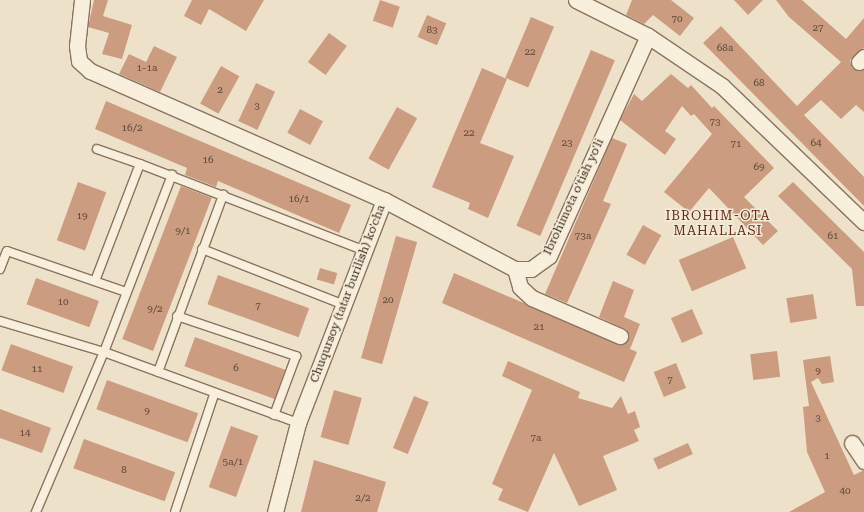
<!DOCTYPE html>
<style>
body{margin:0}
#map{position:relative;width:864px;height:512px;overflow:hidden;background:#eee1c9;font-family:"Roboto Serif",serif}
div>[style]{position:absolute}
.building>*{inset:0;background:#cb9c80;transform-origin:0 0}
.roads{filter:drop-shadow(1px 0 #8a745e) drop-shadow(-1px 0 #8a745e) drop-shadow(0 1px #8a745e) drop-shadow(0 -1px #8a745e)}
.service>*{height:8px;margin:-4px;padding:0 4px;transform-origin:4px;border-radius:4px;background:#f8efdc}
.minor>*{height:15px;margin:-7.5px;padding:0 7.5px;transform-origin:7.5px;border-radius:7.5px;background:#f8efdc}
span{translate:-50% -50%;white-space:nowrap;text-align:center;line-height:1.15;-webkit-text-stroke:3px #f5ecd8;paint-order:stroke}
.number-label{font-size:10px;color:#5f4839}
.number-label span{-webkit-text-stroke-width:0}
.street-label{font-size:12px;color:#3b2c21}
.neighbourhood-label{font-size:13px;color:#662d21;letter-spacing:1px}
</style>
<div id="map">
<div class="building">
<div style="clip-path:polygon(94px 0,108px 0,103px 16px,132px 25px,122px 59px,102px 54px,109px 33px,88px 27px)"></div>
<div style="clip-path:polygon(192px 0,264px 0,246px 31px,209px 9px,201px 25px,184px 16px)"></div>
<div style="left:380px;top:0;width:21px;height:22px;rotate:19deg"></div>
<div style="clip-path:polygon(632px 0,671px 0,694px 18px,680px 36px,653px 15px,644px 24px,626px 15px)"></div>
<div style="clip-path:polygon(734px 0,763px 0,748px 15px)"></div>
<div style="clip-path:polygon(776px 0,802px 0,846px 39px,864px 18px,864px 48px,850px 60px,853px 69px,864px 69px,864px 112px,856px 105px,841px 119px,821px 100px,804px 115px,864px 177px,864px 206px,703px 43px,721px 26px,797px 106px,841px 62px,789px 17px)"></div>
<div style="left:427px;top:15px;width:21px;height:24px;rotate:23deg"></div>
<div style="left:531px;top:17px;width:25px;height:66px;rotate:23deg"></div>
<div style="left:329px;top:33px;width:22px;height:36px;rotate:36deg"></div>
<div style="clip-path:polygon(154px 46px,177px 57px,160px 92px,119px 74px,129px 54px,146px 62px)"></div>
<div style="left:591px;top:50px;width:26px;height:191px;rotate:23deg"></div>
<div style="left:221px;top:66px;width:21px;height:43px;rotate:29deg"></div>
<div style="clip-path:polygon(482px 68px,507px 79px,480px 143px,514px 156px,488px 218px,468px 209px,470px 203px,432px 187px)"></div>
<div style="clip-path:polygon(671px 74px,688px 88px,691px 85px,712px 108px,714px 106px,774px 168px,744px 197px,778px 231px,763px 245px,709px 188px,689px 212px,664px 192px,712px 134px,694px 114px,691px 116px,682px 106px,665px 131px,676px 139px,665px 155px,620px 120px,634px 94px,642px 101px)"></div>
<div style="left:256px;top:83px;width:21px;height:42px;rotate:25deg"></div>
<div style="clip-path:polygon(106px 101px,351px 205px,339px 233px,218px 181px,216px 187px,185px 175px,187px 168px,95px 129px)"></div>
<div style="left:397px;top:107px;width:23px;height:59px;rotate:29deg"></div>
<div style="left:300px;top:109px;width:26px;height:27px;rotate:28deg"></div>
<div style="clip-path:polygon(612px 138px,627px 144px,603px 201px,611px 204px,567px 303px,545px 294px)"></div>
<div style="left:78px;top:182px;width:30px;height:62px;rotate:20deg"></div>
<div style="clip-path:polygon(793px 182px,864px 252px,864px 306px,856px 306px,852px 269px,778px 196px)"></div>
<div style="left:181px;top:186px;width:33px;height:164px;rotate:21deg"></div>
<div style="left:643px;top:225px;width:21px;height:34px;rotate:29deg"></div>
<div style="left:396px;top:236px;width:22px;height:127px;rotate:16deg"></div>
<div style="left:733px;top:237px;width:34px;height:59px;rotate:67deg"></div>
<div style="left:320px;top:268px;width:18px;height:12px;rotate:16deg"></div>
<div style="clip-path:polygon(454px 273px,621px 345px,628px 339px,627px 330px,599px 317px,613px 281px,634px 290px,624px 317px,640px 324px,630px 349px,637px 352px,624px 382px,442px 303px)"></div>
<div style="left:218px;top:275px;width:97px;height:31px;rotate:20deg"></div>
<div style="left:36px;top:278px;width:67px;height:28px;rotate:20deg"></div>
<div style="left:813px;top:294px;width:25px;height:27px;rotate:81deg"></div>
<div style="left:692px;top:309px;width:27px;height:23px;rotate:66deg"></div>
<div style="left:195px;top:337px;width:96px;height:31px;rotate:20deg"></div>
<div style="left:11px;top:344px;width:66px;height:28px;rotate:20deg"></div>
<div style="left:777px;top:351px;width:26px;height:27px;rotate:83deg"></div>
<div style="clip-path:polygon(830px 356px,834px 382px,822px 384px,818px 378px,811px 382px,854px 475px,864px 470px,864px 512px,789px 512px,825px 492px,807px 452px,803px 407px,809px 406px,803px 360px)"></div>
<div style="clip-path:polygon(508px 361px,580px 392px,578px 398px,612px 408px,621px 396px,628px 414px,635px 411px,640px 427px,634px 430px,639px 441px,603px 456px,617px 490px,579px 506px,554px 453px,528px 512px,498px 500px,503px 489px,492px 484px,532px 390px,502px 376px)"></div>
<div style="left:676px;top:363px;width:27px;height:24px;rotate:68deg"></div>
<div style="left:107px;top:380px;width:97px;height:31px;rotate:20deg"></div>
<div style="left:334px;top:390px;width:29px;height:49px;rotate:16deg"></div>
<div style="left:414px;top:396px;width:16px;height:56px;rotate:22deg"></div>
<div style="clip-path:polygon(0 409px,51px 428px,42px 453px,0 438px)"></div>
<div style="left:231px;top:426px;width:29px;height:65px;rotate:20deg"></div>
<div style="left:84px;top:439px;width:97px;height:31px;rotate:20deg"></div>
<div style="left:688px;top:443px;width:12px;height:38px;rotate:66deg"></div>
<div style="clip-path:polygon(314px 460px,386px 482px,377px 512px,301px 512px)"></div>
</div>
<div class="roads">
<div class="service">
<div style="left:97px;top:149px;width:46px;rotate:19.2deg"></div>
<div style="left:202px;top:249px;width:153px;rotate:21.5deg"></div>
<div style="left:0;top:269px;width:19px;rotate:-69deg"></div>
<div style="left:7px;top:251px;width:126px;rotate:19deg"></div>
<div style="left:95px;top:281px;width:125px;rotate:-69deg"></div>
<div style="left:140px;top:164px;width:241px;rotate:21.1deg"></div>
<div style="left:177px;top:316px;width:126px;rotate:18.6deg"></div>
<div style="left:296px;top:356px;width:63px;rotate:110.4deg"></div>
<div style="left:0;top:321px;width:109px;rotate:16.6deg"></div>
<div style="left:104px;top:352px;width:207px;rotate:20.1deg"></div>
<div style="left:158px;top:372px;width:189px;rotate:-69.8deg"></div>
<div style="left:36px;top:512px;width:174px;rotate:-67deg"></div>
<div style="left:104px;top:352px;width:190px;rotate:-69deg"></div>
<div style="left:175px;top:512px;width:123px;rotate:-71.6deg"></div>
</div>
<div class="minor">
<div style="left:82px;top:0;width:46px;rotate:96.2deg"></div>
<div style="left:77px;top:46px;width:15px;rotate:82deg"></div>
<div style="left:79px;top:61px;width:15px;rotate:42deg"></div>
<div style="left:90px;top:71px;width:321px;rotate:23.7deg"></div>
<div style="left:384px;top:200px;width:148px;rotate:27.8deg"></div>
<div style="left:515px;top:269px;width:16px"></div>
<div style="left:531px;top:269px;width:22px;rotate:-36deg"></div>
<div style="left:549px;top:256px;width:241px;rotate:-65.8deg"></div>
<div style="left:576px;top:0;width:80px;rotate:26.6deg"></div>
<div style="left:648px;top:36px;width:89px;rotate:34deg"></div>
<div style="left:722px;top:86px;width:197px;rotate:43.8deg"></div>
<div style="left:859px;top:62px;width:7px;rotate:-45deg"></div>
<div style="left:515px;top:269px;width:19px;rotate:74deg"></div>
<div style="left:520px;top:287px;width:16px;rotate:43deg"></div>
<div style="left:532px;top:298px;width:96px;rotate:23.4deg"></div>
<div style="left:852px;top:443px;width:22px;rotate:56deg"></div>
<div style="left:275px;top:512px;width:92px;rotate:-75.5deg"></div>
<div style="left:298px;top:423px;width:239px;rotate:-68.9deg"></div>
</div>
</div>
<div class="number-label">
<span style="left:677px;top:19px">70</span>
<span style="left:818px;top:28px">27</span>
<span style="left:432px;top:30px">83</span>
<span style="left:725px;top:48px">68a</span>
<span style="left:530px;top:52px">22</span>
<span style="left:147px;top:68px">1-1a</span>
<span style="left:759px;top:83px">68</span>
<span style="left:220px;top:90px">2</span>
<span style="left:257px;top:106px">3</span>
<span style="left:715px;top:122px">73</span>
<span style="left:132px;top:128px">16/2</span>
<span style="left:469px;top:133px">22</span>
<span style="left:567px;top:143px">23</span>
<span style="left:816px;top:143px">64</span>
<span style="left:736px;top:144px">71</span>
<span style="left:208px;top:160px">16</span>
<span style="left:759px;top:167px">69</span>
<span style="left:299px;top:199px">16/1</span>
<span style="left:82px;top:216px">19</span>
<span style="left:183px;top:231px">9/1</span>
<span style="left:583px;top:236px">73a</span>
<span style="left:833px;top:236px">61</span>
<span style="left:388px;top:300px">20</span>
<span style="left:63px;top:302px">10</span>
<span style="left:258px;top:306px">7</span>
<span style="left:155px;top:309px">9/2</span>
<span style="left:539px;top:327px">21</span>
<span style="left:236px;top:368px">6</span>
<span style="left:37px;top:369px">11</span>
<span style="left:818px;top:371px">9</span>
<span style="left:670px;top:380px">7</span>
<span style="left:147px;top:411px">9</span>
<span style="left:818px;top:418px">3</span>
<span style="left:25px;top:433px">14</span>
<span style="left:536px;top:438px">7a</span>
<span style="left:827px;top:456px">1</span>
<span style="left:233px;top:462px">5a/1</span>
<span style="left:124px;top:470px">8</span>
<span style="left:845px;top:491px">40</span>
<span style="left:363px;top:498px">2/2</span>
</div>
<div class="street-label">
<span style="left:574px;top:197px;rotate:-65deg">Ibrohimota o'tish yo'li</span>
<span style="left:348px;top:294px;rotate:-69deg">Chuqursoy (tatar burilish) ko'cha</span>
</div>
<div class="neighbourhood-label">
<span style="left:718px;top:224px">IBROHIM-OTA<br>MAHALLASI</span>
</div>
</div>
